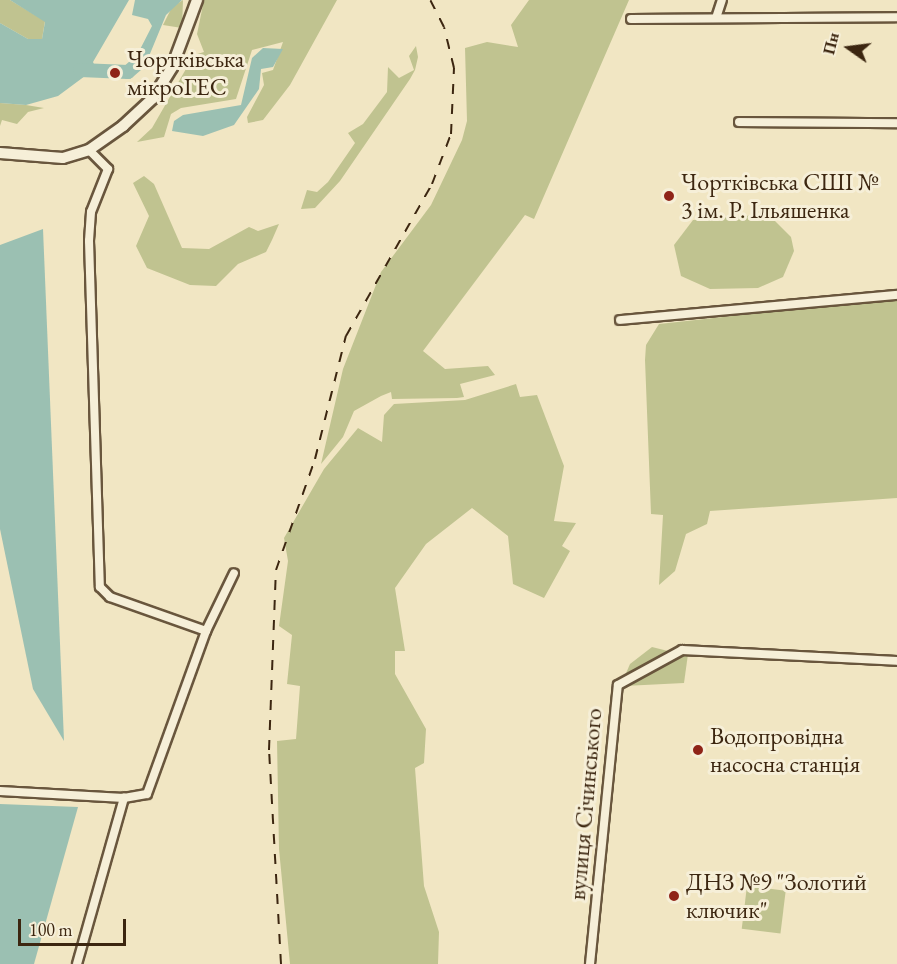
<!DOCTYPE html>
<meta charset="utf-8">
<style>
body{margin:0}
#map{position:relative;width:897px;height:964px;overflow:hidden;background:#f1e6c3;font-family:"EB Garamond",serif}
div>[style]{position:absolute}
.green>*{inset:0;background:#c0c390;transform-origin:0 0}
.water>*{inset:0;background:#9bc0b2}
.river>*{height:14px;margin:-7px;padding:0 7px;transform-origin:7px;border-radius:7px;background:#9bc0b2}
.roads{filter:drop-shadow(2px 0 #69563d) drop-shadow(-2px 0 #69563d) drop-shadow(0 2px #69563d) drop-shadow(0 -2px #69563d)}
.street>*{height:8px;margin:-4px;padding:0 4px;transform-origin:4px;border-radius:4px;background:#f6efd8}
.secondary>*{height:10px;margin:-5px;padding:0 5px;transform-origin:5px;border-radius:5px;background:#f6efd8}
.rail>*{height:2px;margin-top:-1px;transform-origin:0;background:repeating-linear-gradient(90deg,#3c2610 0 10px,transparent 0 20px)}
.dots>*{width:16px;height:16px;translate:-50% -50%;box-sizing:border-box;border:3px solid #f6efd8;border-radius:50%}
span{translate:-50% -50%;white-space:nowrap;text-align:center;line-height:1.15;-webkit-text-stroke:6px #f6efd8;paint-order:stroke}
.poi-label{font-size:24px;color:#3c2610}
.left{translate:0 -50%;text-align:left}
.street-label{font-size:24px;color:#3c2610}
.north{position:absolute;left:819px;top:18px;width:60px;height:60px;-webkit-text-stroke:4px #f6efd8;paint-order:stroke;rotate:284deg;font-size:16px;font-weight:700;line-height:24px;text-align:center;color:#3c2610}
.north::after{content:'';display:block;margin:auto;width:21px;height:27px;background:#3c2610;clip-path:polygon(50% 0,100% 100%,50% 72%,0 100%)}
.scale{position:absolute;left:18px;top:919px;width:108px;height:27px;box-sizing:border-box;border:3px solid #3c2610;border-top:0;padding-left:8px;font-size:18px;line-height:21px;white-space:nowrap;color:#3c2610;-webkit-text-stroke:4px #f6efd8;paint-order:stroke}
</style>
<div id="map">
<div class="green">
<div style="clip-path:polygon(0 0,10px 0,45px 21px,42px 39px,28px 39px,0 23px)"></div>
<div style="clip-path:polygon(183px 0,182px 28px,163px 25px,172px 7px)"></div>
<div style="clip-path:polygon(204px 0,337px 0,290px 85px,263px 120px,248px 123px,247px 117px,264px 85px,262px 73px,273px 70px,283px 42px,252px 50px,236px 99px,181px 108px,171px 114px,164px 137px,137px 142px,152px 128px,194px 55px,204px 52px,197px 34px)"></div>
<div style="clip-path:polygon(529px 0,629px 0,534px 219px,525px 215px,423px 351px,445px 369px,488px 366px,495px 375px,460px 384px,464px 397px,457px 398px,392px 399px,391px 392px,381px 396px,354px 411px,343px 437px,321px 464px,343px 369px,381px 272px,431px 205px,462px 140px,467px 121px,465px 48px,487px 42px,518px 47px,511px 25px)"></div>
<div style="clip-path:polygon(416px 46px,418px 57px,415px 70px,410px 79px,340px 181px,315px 208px,301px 209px,307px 190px,317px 192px,328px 182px,355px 143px,348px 133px,363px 124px,387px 92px,388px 67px,399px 78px,414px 70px,409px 56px)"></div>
<div style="clip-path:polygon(0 103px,26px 105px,44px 108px,28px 112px,17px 124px,2px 120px,0 126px)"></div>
<div style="clip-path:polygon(144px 176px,154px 184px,182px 248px,209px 249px,249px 227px,258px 231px,279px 224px,272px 240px,266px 252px,238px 264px,216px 286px,190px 285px,147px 268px,136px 246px,149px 216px,133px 183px)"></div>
<div style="clip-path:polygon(757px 215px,771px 217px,791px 237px,794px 251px,783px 277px,758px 288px,710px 289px,681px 276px,674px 245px,693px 220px)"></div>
<div style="clip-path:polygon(897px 298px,897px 498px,710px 511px,707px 524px,686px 534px,675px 571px,659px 585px,663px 515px,651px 514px,645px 360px,646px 345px,659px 324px)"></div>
<div style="clip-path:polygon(516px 384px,520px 397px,537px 395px,564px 466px,554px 521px,576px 523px,562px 546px,570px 551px,544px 598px,513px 584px,508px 536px,472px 508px,426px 544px,395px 588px,405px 651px,395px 651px,395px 674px,426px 729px,424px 763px,415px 768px,424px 886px,439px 932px,438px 964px,290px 964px,279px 849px,277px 741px,296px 739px,300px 686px,287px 684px,292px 635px,279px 626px,288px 561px,284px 538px,324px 469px,358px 428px,382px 442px,384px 415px,394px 404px,465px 400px)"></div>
<div style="clip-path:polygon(652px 647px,668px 651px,624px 678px,630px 664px)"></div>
<div style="clip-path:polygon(682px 654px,688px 654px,684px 683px,624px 686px)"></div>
<div style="left:747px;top:886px;width:39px;height:43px;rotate:7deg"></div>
</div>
<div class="water">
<div style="clip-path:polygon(10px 0,129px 0,93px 62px,98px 73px,85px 76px,58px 96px,26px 105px,0 103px,0 23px,28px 39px,42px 39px,45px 22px)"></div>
<div style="clip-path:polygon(135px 0,182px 0,166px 15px,147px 61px,133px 76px,130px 69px,152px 26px,148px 19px,132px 15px)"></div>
<div style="clip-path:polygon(263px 48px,283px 49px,273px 67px,261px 69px,259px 89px,234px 125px,203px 136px,172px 131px,174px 121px,183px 115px,241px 105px,252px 58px)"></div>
<div style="clip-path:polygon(43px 229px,64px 741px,33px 689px,0 529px,0 245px)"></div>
<div style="clip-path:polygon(0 804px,78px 807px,34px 964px,0 964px)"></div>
</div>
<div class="river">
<div style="left:80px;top:70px;width:48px;rotate:2.4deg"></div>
<div style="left:128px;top:72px;width:18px;rotate:-41deg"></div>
</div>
<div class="roads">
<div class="street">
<div style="left:716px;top:18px;width:19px;rotate:-72deg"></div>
<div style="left:631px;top:19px;width:266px;rotate:-0.4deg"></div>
<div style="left:739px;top:122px;width:158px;rotate:0.4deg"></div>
<div style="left:89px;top:150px;width:27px;rotate:45deg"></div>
<div style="left:108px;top:169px;width:46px;rotate:111.6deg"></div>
<div style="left:91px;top:212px;width:29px;rotate:94deg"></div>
<div style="left:89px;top:241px;width:346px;rotate:88.2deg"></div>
<div style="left:100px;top:587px;width:14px;rotate:45deg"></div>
<div style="left:110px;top:597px;width:102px;rotate:19.5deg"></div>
<div style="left:206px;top:631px;width:64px;rotate:-64.2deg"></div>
<div style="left:620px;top:320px;width:278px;rotate:-5.2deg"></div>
<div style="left:0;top:791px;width:124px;rotate:3.2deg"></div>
<div style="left:124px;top:798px;width:23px;rotate:-10deg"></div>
<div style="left:147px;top:794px;width:173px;rotate:-70.1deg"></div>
<div style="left:77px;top:964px;width:173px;rotate:-74.2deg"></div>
<div style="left:590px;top:964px;width:280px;rotate:-84.3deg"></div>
<div style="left:618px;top:685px;width:73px;rotate:-28.7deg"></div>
<div style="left:682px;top:650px;width:215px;rotate:2.9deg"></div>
</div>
<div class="secondary">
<div style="left:0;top:153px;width:63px;rotate:4.5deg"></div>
<div style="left:63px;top:158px;width:27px;rotate:-17deg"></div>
<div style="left:89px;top:150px;width:42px;rotate:-35.2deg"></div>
<div style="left:123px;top:126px;width:41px;rotate:-43deg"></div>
<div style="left:153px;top:98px;width:36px;rotate:-58deg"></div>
<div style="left:172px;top:67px;width:72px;rotate:-69.5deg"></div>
</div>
</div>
<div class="rail">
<div style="left:281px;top:964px;width:214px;rotate:-93.2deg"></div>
<div style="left:269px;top:750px;width:180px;rotate:-87.8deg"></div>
<div style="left:276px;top:570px;width:118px;rotate:-70.6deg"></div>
<div style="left:315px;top:459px;width:127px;rotate:-75.9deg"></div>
<div style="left:346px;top:336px;width:175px;rotate:-60.5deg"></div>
<div style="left:432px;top:184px;width:53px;rotate:-69.2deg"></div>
<div style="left:451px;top:134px;width:66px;rotate:-87.4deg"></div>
<div style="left:454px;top:68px;width:42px;rotate:-103.7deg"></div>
<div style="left:444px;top:27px;width:30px;rotate:-117deg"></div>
</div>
<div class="dots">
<div style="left:115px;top:73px;background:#8f2418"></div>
<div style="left:669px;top:196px;background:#8f2418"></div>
<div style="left:698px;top:750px;background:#8f2418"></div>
<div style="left:674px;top:896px;background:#8f2418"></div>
</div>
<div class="poi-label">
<span class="left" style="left:127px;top:73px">Чортківська<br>мікроГЕС</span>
<span class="left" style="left:681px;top:196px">Чортківська СШІ №<br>3 ім. Р. Ільяшенка</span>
<span class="left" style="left:710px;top:750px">Водопровідна<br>насосна станція</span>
<span class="left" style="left:686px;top:896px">ДНЗ №9 "Золотий<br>ключик"</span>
</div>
<div class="street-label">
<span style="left:585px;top:804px;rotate:-85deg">вулиця Січинського</span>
</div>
<div class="north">Пн</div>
<div class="scale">100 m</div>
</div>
